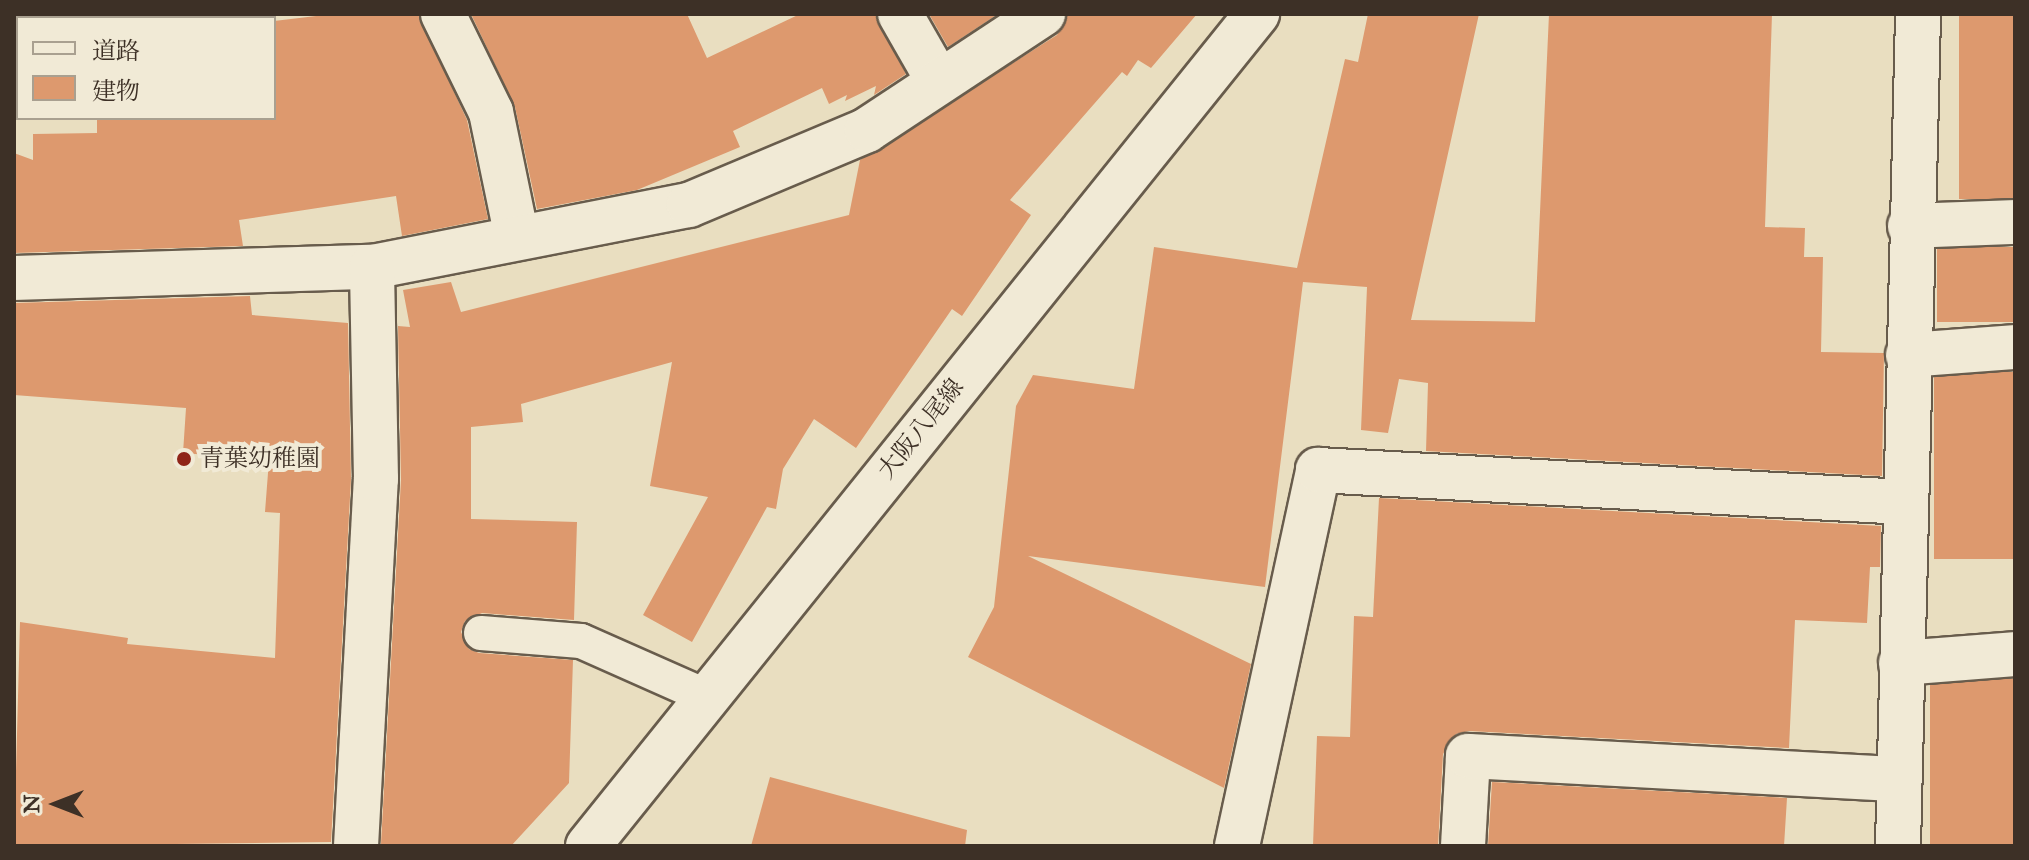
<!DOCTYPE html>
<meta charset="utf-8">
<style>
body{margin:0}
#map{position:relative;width:2029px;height:860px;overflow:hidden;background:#e9dec0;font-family:"IM FELL Great Primer","Noto Serif JP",serif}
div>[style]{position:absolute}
.building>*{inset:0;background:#dd996e;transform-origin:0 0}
.roads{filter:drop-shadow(2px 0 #685c4c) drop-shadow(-2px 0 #685c4c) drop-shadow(0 2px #685c4c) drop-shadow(0 -2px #685c4c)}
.lane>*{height:34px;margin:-17px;padding:0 17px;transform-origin:17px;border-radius:17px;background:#f1ead6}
.street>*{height:44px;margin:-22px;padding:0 22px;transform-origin:22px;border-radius:22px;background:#f1ead6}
.secondary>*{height:44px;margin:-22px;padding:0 22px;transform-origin:22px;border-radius:22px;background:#f1ead6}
.dots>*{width:22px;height:22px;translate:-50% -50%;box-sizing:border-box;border:4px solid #f1ead6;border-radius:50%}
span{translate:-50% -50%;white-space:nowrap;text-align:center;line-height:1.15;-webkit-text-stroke:8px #f1ead6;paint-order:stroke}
.street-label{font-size:24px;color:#3d3026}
.poi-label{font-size:24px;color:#3d3026}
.left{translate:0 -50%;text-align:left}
.frame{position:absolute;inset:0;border:16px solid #3d3026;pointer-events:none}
.legend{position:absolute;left:16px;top:16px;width:260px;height:104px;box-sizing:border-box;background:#f1ead6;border:2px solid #a9a090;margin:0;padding:10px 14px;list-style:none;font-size:24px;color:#3d3026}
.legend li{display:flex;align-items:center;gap:16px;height:40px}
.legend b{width:40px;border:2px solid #a9a090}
.north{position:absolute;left:16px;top:764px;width:80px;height:80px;-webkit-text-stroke:6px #f1ead6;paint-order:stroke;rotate:270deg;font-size:22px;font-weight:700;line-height:32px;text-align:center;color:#3d3026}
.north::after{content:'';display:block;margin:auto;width:28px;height:36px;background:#3d3026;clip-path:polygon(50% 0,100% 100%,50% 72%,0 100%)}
</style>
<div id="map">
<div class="building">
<div style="clip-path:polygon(333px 14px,418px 14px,467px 120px,488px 219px,402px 236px,396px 196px,239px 220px,243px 246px,14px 253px,14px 153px,33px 160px,33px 134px,97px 133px,97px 118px,274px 118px,274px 21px)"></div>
<div style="clip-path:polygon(471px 14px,687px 14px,707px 58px,800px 14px,875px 14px,906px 74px,874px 95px,876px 86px,845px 101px,847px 95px,829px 104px,822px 88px,733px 131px,740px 147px,637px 190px,537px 209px,515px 107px)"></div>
<div style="clip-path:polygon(929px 14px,998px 14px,948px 47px)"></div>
<div style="clip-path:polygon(1068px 14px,1197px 14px,1151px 68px,1138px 60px,1127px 76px,1122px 72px,1010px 200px,1031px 215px,962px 316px,952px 309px,856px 448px,814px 419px,783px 469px,776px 509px,767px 507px,692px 642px,643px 615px,708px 497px,650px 486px,672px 362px,521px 404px,523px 422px,471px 427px,471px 519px,577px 522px,574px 620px,482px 613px,465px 621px,461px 632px,469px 649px,479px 653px,573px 660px,569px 783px,511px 846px,381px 844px,401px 480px,398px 326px,410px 327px,403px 290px,451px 282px,461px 312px,849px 215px,860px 160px,1057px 35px)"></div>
<div style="clip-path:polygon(1368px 14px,1479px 14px,1411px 320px,1535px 322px,1549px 14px,1772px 14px,1765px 227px,1805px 228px,1804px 257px,1823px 257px,1821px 352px,1884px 353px,1882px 476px,1426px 451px,1428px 383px,1399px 379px,1388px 433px,1361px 430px,1367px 287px,1303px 282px,1265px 587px,1028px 556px,1251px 664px,1224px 788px,968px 657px,994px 607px,1016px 406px,1033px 375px,1134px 389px,1154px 247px,1297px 268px,1345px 59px,1358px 62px)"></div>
<div style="left:1959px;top:14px;width:56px;height:185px"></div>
<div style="left:2015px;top:247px;width:75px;height:78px;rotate:90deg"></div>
<div style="clip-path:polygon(250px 296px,252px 315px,348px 323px,351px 479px,331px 842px,14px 846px,20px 622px,128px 638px,127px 644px,275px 658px,280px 513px,265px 512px,269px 460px,183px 453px,186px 408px,14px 395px,14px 303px)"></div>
<div style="left:2015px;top:372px;width:187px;height:81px;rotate:90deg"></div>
<div style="clip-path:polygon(1379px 498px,1881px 526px,1880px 567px,1870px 567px,1867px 623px,1795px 620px,1789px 748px,1469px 731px,1456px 734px,1443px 754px,1438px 846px,1313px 846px,1317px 736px,1350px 737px,1354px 616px,1373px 617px)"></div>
<div style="left:2015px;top:679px;width:167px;height:85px;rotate:90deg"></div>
<div style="clip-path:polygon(770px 777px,967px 830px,965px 846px,751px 846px)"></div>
<div style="clip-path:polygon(1492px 782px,1787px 798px,1784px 846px,1488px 846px)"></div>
</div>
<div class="roads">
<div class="lane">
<div style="left:481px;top:633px;width:100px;rotate:4.6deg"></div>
<div style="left:581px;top:641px;width:136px;rotate:23.9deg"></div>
</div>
<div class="street">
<div style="left:443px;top:14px;width:109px;rotate:63.9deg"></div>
<div style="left:491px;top:112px;width:128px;rotate:78.3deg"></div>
<div style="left:900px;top:14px;width:78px;rotate:60.2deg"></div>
<div style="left:38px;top:18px;width:4px;rotate:-63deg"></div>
<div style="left:14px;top:59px;width:8px;rotate:-60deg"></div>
<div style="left:1910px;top:226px;width:105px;rotate:-2.2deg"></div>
<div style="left:14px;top:278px;width:358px;rotate:-1.8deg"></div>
<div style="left:372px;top:267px;width:323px;rotate:-11.1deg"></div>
<div style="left:689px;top:205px;width:193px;rotate:-22.8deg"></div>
<div style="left:867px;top:130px;width:211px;rotate:-33.4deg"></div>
<div style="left:1908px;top:355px;width:107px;rotate:-4.3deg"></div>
<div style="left:1901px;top:663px;width:114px;rotate:-4.5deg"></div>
<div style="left:356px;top:846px;width:368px;rotate:-86.9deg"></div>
<div style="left:376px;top:479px;width:212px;rotate:-91.1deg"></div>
<div style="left:1237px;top:846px;width:385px;rotate:-77.8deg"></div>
<div style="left:1318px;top:470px;width:589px;rotate:3.12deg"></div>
<div style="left:1463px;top:846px;width:90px;rotate:-86.8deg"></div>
<div style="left:1468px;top:756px;width:432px;rotate:3.1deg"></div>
<div style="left:1898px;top:846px;width:832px;rotate:-88.62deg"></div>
</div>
<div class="secondary">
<div style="left:588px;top:846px;width:1068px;rotate:-51.2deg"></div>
</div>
</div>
<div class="dots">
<div style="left:184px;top:459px;background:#8f2418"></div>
</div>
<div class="street-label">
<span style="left:921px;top:429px;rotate:-51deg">大阪八尾線</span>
</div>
<div class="poi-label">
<span class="left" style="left:200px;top:459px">青葉幼稚園</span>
</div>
<div class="frame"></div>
<ul class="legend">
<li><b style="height:10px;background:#f1ead6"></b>道路</li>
<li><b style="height:22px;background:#dd996e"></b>建物</li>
</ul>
<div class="north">N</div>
</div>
